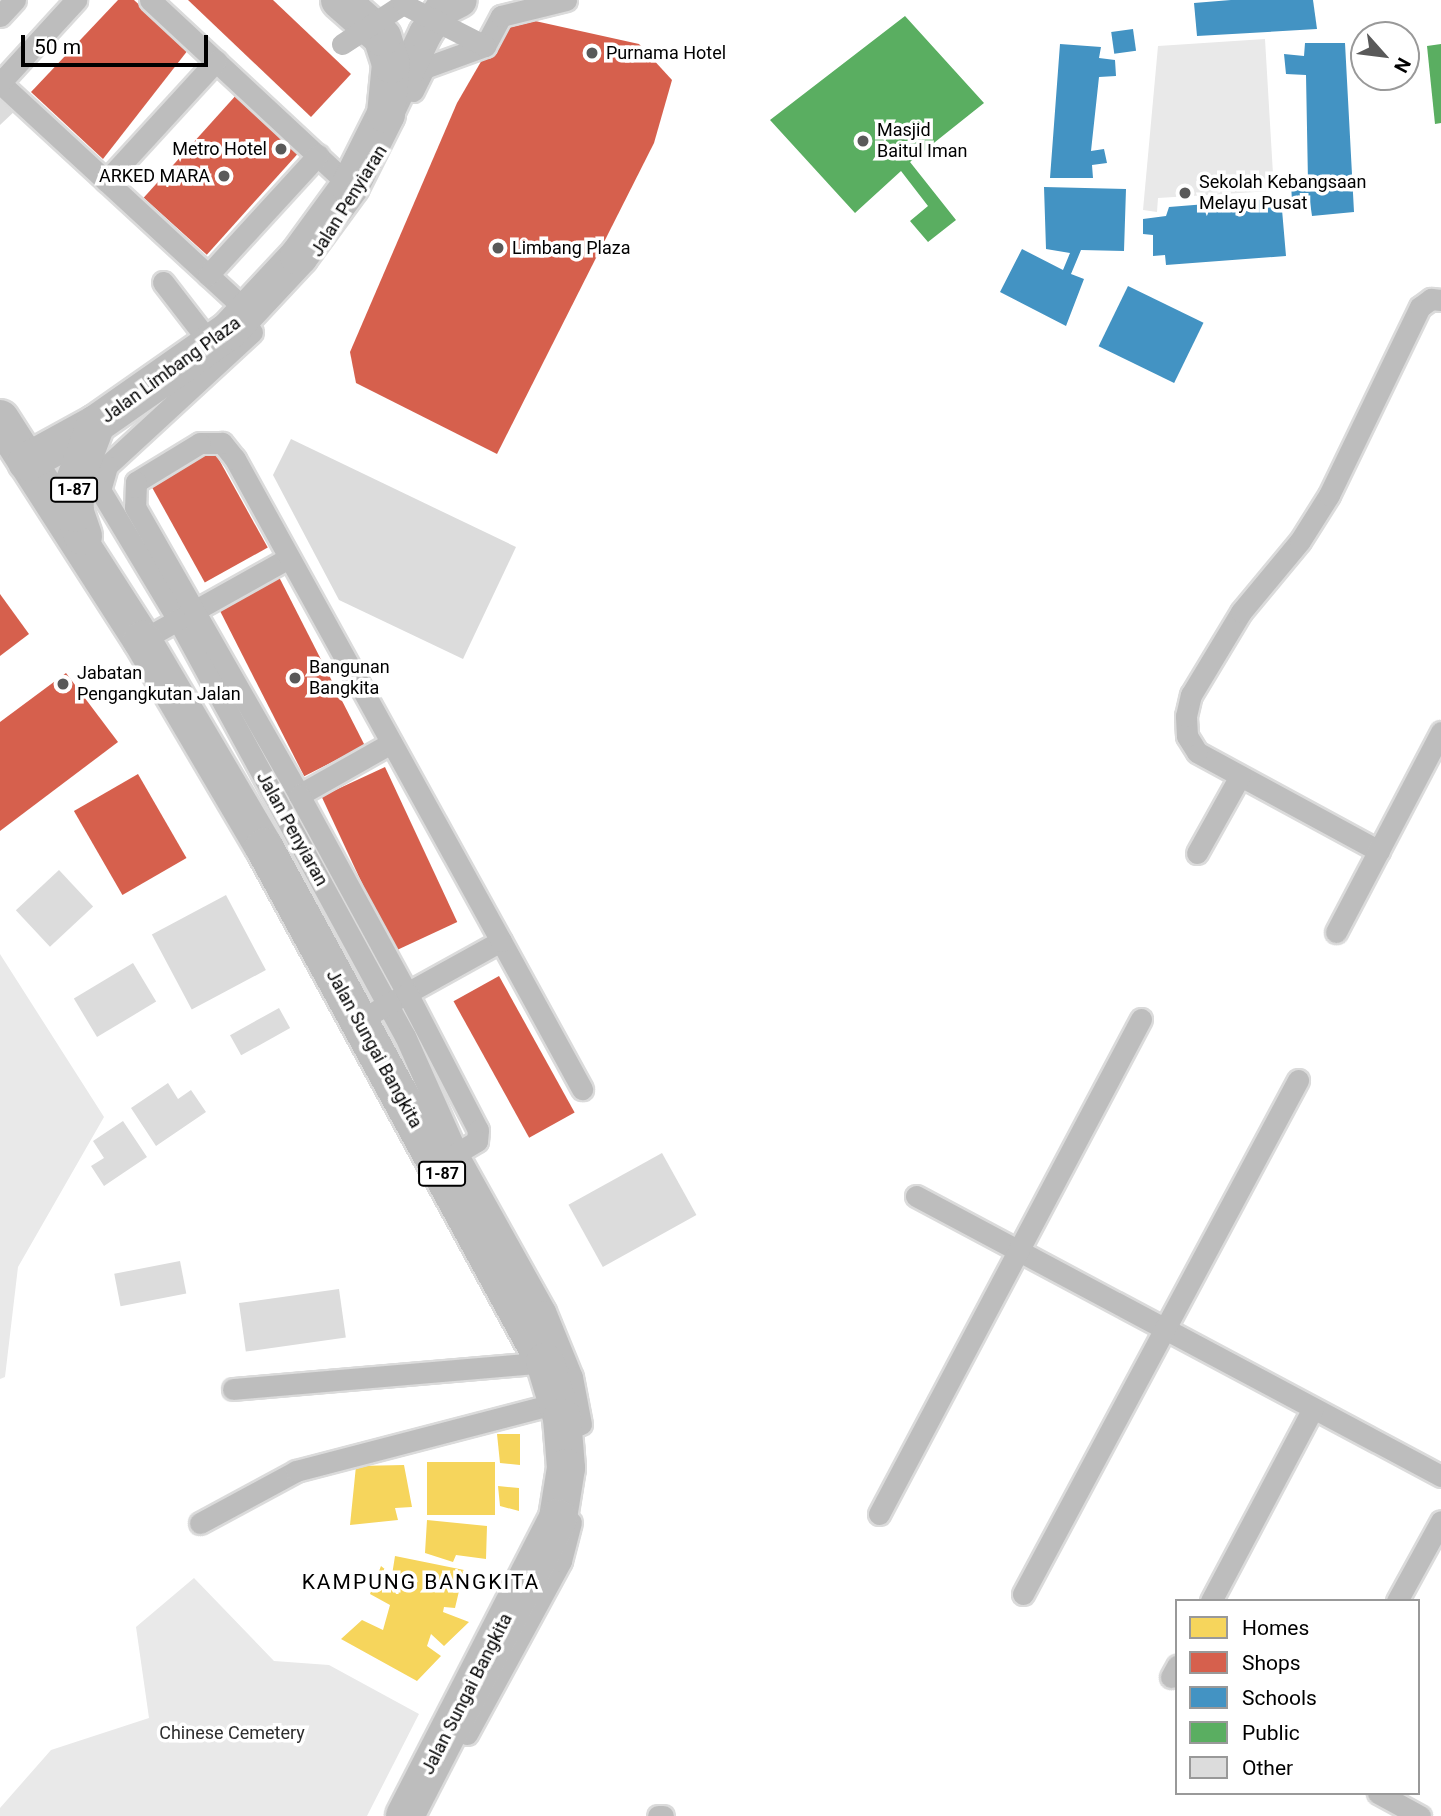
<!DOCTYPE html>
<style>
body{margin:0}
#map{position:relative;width:1441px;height:1816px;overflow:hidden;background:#fff;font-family:Roboto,sans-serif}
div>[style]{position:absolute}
.green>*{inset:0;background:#e9e9e9}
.homes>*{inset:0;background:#f6d55c;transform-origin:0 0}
.shops>*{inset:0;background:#d6604d;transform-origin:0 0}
.schools>*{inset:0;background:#4393c3;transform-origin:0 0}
.public>*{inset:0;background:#5aae61}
.building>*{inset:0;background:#dcdcdc;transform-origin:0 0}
.roads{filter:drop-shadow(2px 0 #dbdbdb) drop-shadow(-2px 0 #dbdbdb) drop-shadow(0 2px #dbdbdb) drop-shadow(0 -2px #dbdbdb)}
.street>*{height:21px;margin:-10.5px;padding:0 10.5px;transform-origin:10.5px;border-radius:10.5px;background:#bdbdbd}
.primary>*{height:33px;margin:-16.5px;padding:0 16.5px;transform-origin:16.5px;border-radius:16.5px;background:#bdbdbd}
.highway>*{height:38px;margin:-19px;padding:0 19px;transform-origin:19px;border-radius:19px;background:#bdbdbd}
.street-bridge>*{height:21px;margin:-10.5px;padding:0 10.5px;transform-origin:10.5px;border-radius:10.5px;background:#bdbdbd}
.dots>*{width:19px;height:19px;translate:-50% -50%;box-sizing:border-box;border:4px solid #fff;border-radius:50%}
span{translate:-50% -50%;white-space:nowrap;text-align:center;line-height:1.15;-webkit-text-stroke:7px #fff;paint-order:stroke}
.shield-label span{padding:2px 5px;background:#fff;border:2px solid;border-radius:5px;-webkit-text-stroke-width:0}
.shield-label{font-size:16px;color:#000;font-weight:700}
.poi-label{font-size:18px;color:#000}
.left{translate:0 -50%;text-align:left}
.right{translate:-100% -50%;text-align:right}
.street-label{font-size:18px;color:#000}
.park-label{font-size:18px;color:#2e2e2e}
.quarter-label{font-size:21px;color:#000;letter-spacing:2px}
.legend{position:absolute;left:1175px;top:1599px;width:245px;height:196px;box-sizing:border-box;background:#fff;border:2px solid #999;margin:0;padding:9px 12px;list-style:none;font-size:21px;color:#000}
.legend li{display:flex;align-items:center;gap:14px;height:35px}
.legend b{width:35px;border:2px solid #999}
.north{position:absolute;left:1350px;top:21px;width:70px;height:70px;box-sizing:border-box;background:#fff;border:2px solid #999;border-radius:50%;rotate:118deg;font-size:19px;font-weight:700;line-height:28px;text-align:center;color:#000}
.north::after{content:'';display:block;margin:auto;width:24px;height:32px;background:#595959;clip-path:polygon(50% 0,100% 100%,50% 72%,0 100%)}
.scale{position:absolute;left:21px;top:35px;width:187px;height:32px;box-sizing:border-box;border:4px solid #000;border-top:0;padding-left:9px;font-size:21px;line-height:24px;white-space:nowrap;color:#000;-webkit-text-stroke:5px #fff;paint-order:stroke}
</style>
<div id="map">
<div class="green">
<div style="clip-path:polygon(1265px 39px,1274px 191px,1158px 198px,1157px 212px,1143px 210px,1158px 46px)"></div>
<div style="clip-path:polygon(0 954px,104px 1117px,18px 1267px,5px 1377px,0 1379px)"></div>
<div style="clip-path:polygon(194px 1578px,274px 1661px,329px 1665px,419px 1714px,367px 1816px,0 1816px,0 1808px,51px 1750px,149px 1718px,136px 1627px)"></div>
</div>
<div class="homes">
<div style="clip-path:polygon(497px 1434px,520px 1434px,520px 1465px,500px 1463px)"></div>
<div style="left:495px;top:1462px;width:53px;height:68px;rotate:90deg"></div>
<div style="clip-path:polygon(404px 1465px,412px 1507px,395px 1508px,398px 1520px,350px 1525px,356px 1466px)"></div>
<div style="clip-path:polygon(498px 1486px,519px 1488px,519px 1511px,500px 1506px)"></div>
<div style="clip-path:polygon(427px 1520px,487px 1526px,486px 1559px,456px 1555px,453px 1562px,425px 1553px)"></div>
<div style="clip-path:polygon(395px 1556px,464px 1570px,455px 1608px,444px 1607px,443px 1612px,469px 1622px,444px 1646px,431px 1634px,427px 1646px,441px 1656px,417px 1681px,341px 1639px,362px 1620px,383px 1630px,390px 1605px,370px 1594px,381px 1566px,392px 1575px)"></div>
</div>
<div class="shops">
<div style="clip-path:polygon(118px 0,134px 0,188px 50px,103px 159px,31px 92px)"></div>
<div style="clip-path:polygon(188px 0,273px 0,351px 74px,311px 117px)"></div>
<div style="clip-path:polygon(508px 15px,639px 44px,672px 80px,654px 143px,497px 454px,356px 383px,350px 352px,457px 103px)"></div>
<div style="left:238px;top:93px;width:85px;height:141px;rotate:42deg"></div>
<div style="left:212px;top:447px;width:115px;height:72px;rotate:61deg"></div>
<div style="left:279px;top:577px;width:189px;height:68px;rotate:63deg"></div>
<div style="clip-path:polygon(0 594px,29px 634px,0 656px)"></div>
<div style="clip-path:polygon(66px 673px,118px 742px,0 831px,0 722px)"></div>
<div style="left:385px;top:767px;width:171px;height:70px;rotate:65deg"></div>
<div style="left:138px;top:774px;width:97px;height:74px;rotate:60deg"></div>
<div style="left:499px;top:976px;width:156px;height:52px;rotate:61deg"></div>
</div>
<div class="schools">
<div style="clip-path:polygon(1231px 0,1313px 0,1317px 29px,1197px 36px,1194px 3px)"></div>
<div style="left:1133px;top:29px;width:22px;height:22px;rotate:82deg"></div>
<div style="clip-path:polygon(1305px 43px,1345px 43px,1354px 212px,1312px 216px,1310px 202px,1292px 202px,1291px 183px,1308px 182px,1306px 75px,1286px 74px,1284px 54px,1304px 56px)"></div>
<div style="clip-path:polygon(1060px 44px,1101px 47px,1099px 58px,1115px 60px,1116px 76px,1099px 77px,1091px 151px,1104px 149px,1107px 163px,1092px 165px,1093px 178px,1050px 178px)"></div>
<div style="clip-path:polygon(1044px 187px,1126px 189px,1124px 251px,1081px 250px,1071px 274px,1084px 279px,1066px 326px,1000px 292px,1022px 249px,1063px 270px,1070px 253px,1046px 249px)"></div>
<div style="clip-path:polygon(1281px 198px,1286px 256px,1166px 265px,1165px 255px,1153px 256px,1153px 235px,1143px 234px,1143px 219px,1166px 216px,1169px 207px)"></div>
<div style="left:1128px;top:286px;width:84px;height:67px;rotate:26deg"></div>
</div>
<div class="public">
<div style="clip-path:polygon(905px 16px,984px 103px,910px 162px,956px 220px,928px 242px,910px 221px,928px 206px,901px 171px,855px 213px,770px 120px)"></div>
<div style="clip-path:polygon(1441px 44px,1441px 123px,1435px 124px,1427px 46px)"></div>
</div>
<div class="building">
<div style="clip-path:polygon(0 94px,17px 109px,0 125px)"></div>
<div style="clip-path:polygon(291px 439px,516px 547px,463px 659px,339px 600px,273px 475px)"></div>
<div style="left:59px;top:870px;width:50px;height:59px;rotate:47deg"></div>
<div style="left:226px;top:895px;width:85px;height:84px;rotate:62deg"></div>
<div style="left:133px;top:963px;width:45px;height:69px;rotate:59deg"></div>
<div style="left:279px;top:1008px;width:23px;height:56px;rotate:61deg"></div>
<div style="clip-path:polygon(168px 1083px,178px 1099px,191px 1090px,206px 1112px,156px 1146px,131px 1108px)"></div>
<div style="clip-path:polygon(123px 1121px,147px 1157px,104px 1186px,91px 1166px,104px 1158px,93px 1141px)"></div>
<div style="left:662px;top:1153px;width:71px;height:107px;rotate:61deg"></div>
<div style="left:180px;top:1261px;width:33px;height:67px;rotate:79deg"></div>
<div style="left:339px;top:1289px;width:49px;height:101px;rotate:82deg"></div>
</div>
<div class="roads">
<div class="street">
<div style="left:150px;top:0;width:273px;rotate:42.9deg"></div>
<div style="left:0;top:16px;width:22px;rotate:-47deg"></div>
<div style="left:0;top:83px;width:339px;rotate:42.7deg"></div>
<div style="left:0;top:83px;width:113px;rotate:-47.5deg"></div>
<div style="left:413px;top:91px;width:25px;rotate:-64deg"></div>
<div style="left:424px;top:68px;width:65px;rotate:-19.8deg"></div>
<div style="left:485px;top:46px;width:34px;rotate:-62deg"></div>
<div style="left:501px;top:16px;width:67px;rotate:-13.8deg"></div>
<div style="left:106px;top:181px;width:163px;rotate:-47.5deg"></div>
<div style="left:208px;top:275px;width:163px;rotate:-47.5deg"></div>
<div style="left:163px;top:282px;width:78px;rotate:52.3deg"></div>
<div style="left:252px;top:332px;width:197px;rotate:137.3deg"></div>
<div style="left:107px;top:466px;width:25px;rotate:106deg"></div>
<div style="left:100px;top:490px;width:152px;rotate:59deg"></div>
<div style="left:178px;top:620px;width:474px;rotate:61.4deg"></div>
<div style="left:405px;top:1036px;width:128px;rotate:66deg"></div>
<div style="left:457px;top:1153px;width:181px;rotate:60.9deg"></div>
<div style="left:545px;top:1311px;width:71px;rotate:67.8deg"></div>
<div style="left:572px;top:1377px;width:48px;rotate:79.2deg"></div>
<div style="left:142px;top:640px;width:168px;rotate:-29.2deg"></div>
<div style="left:299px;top:795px;width:106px;rotate:-29.5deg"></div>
<div style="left:1379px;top:851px;width:207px;rotate:-151.5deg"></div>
<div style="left:1197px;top:752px;width:19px;rotate:-122deg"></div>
<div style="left:1187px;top:736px;width:20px;rotate:-93deg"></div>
<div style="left:1186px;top:716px;width:22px;rotate:-77deg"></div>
<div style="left:1191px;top:695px;width:97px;rotate:-58.9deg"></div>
<div style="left:1241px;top:612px;width:92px;rotate:-50.3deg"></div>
<div style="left:1300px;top:541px;width:54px;rotate:-57.8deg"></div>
<div style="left:1329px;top:495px;width:209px;rotate:-64.2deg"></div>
<div style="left:1420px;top:307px;width:14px;rotate:-36deg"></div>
<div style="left:1431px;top:299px;width:10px;rotate:6deg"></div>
<div style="left:1197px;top:853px;width:88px;rotate:-60.8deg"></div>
<div style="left:1336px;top:932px;width:226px;rotate:-62.3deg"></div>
<div style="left:501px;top:941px;width:169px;rotate:61.3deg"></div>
<div style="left:376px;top:1011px;width:36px;rotate:-30deg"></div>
<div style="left:407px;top:993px;width:107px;rotate:-29deg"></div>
<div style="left:501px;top:941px;width:551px;rotate:-118.89deg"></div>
<div style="left:235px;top:459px;width:21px;rotate:-129deg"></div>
<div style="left:222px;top:443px;width:22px;rotate:180deg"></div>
<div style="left:200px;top:443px;width:75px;rotate:148.6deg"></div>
<div style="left:136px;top:482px;width:25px;rotate:92deg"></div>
<div style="left:135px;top:507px;width:331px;rotate:60.3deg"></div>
<div style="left:299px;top:795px;width:226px;rotate:61.4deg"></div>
<div style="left:407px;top:993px;width:154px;rotate:62.6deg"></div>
<div style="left:478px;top:1130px;width:11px;rotate:95deg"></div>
<div style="left:477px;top:1141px;width:37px;rotate:149deg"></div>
<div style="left:916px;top:1196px;width:595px;rotate:28.07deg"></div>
<div style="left:233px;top:1389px;width:313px;rotate:-4.9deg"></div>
<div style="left:879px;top:1514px;width:560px;rotate:-62.11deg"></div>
<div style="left:200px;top:1523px;width:109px;rotate:-28.4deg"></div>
<div style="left:296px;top:1471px;width:270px;rotate:-14.6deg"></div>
<div style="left:1023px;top:1594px;width:583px;rotate:-61.85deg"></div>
<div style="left:1211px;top:1601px;width:218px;rotate:-62.1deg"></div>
<div style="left:1397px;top:1601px;width:91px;rotate:-61.2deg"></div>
<div style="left:1171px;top:1677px;width:13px;rotate:-61deg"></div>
<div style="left:467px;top:1734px;width:197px;rotate:-61.5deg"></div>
<div style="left:561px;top:1561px;width:40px;rotate:-75.6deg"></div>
<div style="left:1378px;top:1793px;width:48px;rotate:28.7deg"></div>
<div style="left:658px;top:1816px;width:5px"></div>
</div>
<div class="primary">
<div style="left:390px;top:106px;width:81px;rotate:-64.4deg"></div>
<div style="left:425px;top:33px;width:27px;rotate:-57deg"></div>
<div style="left:440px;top:10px;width:22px;rotate:-27deg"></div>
</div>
<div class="highway">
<div style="left:0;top:419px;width:263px;rotate:57.3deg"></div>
<div style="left:142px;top:640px;width:240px;rotate:59.5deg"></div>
<div style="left:264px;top:847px;width:587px;rotate:61.38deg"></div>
<div style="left:545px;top:1362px;width:59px;rotate:73.1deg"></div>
<div style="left:562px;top:1418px;width:50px;rotate:85.4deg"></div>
<div style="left:566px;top:1468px;width:51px;rotate:99.1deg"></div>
<div style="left:558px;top:1518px;width:335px;rotate:117.2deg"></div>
<div style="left:27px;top:462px;width:79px;rotate:-28.8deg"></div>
<div style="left:96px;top:424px;width:162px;rotate:-35deg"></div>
<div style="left:229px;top:331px;width:103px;rotate:-47deg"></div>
<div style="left:299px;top:256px;width:87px;rotate:-53.9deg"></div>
<div style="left:350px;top:186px;width:80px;rotate:-63.4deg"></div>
<div style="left:386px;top:114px;width:50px;rotate:-84.3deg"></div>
<div style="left:391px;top:64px;width:28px;rotate:-108deg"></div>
<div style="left:382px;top:37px;width:56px;rotate:-138.6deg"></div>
<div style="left:83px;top:536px;width:24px;rotate:-109deg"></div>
<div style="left:75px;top:513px;width:30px;rotate:-92deg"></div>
<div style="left:74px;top:483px;width:63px;rotate:-69.6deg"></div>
</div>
</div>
<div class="street-bridge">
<div style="left:342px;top:44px;width:73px;rotate:-33.3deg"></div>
<div style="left:403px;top:4px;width:92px;rotate:27.1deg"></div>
</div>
<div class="dots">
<div style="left:592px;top:53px;background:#595959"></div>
<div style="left:863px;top:141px;background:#595959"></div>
<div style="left:281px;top:149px;background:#595959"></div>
<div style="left:224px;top:176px;background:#595959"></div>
<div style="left:1185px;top:193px;background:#595959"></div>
<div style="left:498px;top:248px;background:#595959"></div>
<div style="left:295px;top:678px;background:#595959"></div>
<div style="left:63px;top:684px;background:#595959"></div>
</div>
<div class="shield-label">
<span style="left:74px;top:490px">1-87</span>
<span style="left:442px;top:1174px">1-87</span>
</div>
<div class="poi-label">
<span class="left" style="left:606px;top:53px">Purnama Hotel</span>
<span class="left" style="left:877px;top:141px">Masjid<br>Baitul Iman</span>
<span class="right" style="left:267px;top:149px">Metro Hotel</span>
<span class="right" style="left:210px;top:176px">ARKED MARA</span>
<span class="left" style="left:1199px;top:193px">Sekolah Kebangsaan<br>Melayu Pusat</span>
<span class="left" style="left:512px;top:248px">Limbang Plaza</span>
<span class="left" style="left:309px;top:678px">Bangunan<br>Bangkita</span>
<span class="left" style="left:77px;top:684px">Jabatan<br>Pengangkutan Jalan</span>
</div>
<div class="street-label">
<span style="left:349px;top:201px;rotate:-58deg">Jalan Penyiaran</span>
<span style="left:171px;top:370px;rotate:-36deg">Jalan Limbang Plaza</span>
<span style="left:292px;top:829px;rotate:61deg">Jalan Penyiaran</span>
<span style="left:374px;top:1049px;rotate:61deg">Jalan Sungai Bangkita</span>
<span style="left:467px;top:1694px;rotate:-63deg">Jalan Sungai Bangkita</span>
</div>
<div class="park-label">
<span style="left:232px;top:1733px">Chinese Cemetery</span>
</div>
<div class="quarter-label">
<span style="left:421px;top:1582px">KAMPUNG BANGKITA</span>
</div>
<ul class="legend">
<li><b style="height:19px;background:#f6d55c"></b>Homes</li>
<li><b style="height:19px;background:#d6604d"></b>Shops</li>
<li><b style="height:19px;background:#4393c3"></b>Schools</li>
<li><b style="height:19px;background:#5aae61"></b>Public</li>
<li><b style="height:19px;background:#dcdcdc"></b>Other</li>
</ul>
<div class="north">N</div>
<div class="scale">50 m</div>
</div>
